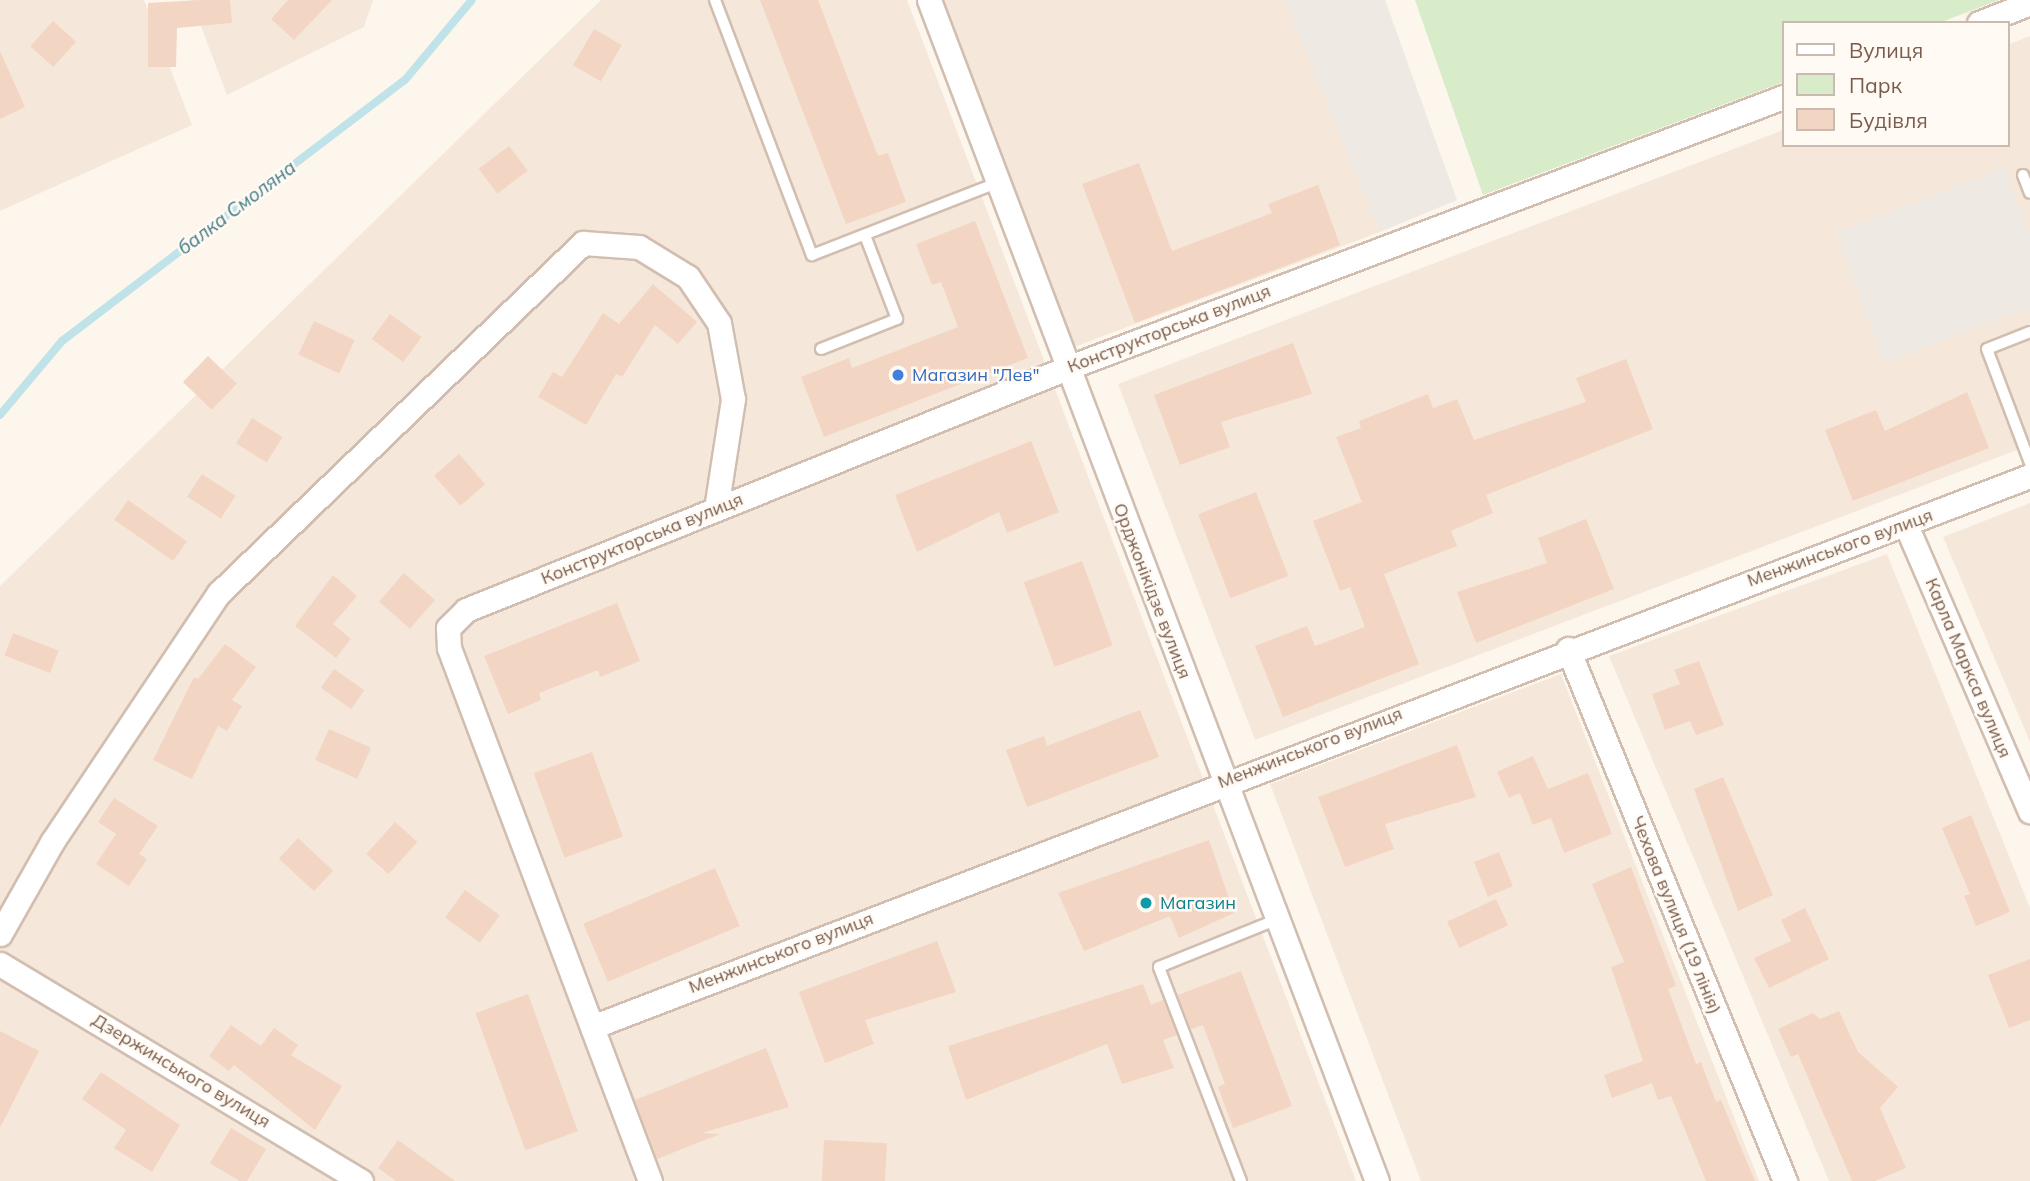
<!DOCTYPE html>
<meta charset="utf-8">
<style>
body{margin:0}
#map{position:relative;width:2030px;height:1181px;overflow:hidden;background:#fdf6ec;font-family:Mulish,sans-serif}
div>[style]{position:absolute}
.residential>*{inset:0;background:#f5e8da}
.industrial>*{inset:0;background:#efe9e4}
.green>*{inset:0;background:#d8ecc9}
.stream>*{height:8px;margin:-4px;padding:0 4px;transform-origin:4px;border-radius:4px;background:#bfe3e8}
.building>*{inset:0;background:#f3d5c3;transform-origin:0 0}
.roads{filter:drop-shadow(2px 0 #d1beb0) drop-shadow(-2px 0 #d1beb0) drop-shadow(0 2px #d1beb0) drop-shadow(0 -2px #d1beb0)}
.service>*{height:10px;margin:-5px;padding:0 5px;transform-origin:5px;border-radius:5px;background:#fff}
.minor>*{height:23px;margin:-11.5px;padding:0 11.5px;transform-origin:11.5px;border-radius:11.5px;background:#fff}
.dots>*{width:19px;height:19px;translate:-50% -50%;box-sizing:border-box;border:4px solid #fffaf3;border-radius:50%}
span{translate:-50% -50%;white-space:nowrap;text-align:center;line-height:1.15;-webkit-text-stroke:5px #fffaf3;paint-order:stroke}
.street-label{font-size:18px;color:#7a5c4d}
.shop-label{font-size:18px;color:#366cbe}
.left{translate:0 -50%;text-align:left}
.culture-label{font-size:18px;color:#0d838f}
.water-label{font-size:19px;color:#437c86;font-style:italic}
.legend{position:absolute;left:1782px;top:21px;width:228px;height:126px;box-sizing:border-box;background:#fffaf3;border:2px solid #cabbb1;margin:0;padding:9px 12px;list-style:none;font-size:21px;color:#7a5c4d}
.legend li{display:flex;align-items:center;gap:14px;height:35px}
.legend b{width:35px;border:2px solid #cabbb1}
</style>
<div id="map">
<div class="residential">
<div style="clip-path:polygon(0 0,144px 0,192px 125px,0 211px)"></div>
<div style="clip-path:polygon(191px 0,373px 0,364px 27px,227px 95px)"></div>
<div style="clip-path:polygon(601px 0,907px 0,1356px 1181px,0 1181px,0 586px)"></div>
<div style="clip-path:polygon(944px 0,1286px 0,1380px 232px,1074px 347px)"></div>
<div style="clip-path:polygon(2030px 36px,2030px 445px,1255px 740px,1118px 384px,1783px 130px,1783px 145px,2007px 145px,2007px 45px)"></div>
<div style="clip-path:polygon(2030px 503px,2030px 742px,1943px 537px)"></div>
<div style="clip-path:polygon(1887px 554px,2030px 908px,2030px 1181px,1829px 1181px,1609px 656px)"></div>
<div style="clip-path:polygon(1561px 674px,1759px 1181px,1421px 1181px,1270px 784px)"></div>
</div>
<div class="industrial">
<div style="clip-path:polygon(1284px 0,1385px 0,1457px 200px,1380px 232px)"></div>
<div style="clip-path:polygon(2004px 168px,2030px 236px,2030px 307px,1885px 363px,1835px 233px)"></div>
</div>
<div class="green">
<div style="clip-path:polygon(1415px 0,1999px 0,1939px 23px,1783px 23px,1783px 82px,1483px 195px)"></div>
</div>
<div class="stream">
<div style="left:0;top:415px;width:97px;rotate:-50deg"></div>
<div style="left:62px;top:341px;width:431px;rotate:-37.3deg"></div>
<div style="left:405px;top:80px;width:104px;rotate:-50.1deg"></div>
</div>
<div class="building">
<div style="clip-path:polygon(201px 0,230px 0,232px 23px,177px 28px,176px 67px,148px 67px,148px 3px)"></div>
<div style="clip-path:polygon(288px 0,332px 0,294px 40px,271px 19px)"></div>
<div style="clip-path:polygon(760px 0,818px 0,878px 156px,888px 153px,906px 202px,846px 224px)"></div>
<div style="left:53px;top:21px;width:31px;height:34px;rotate:42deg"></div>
<div style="left:594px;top:29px;width:32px;height:42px;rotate:30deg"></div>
<div style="clip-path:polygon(0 51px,25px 107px,0 119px)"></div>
<div style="left:509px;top:146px;width:31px;height:38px;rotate:53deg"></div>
<div style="clip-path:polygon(1139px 163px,1172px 251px,1272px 213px,1268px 204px,1318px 185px,1340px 245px,1135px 323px,1082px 184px)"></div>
<div style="clip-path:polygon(975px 221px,1028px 358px,824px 437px,801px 377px,849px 358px,852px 368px,958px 327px,941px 282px,932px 285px,916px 244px)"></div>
<div style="clip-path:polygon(653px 284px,697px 322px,678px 344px,655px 325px,622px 377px,616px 374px,586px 425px,538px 397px,553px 372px,562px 377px,603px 313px,619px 324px)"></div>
<div style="left:390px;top:314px;width:39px;height:31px;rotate:36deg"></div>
<div style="left:314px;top:321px;width:45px;height:37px;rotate:25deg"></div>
<div style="clip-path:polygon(1293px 343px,1312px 394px,1221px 422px,1230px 447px,1180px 465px,1154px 395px)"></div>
<div style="left:208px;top:356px;width:40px;height:36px;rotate:44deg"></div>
<div style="clip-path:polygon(1626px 359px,1653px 429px,1486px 495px,1493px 513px,1451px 531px,1457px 546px,1384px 574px,1419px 664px,1283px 717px,1255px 646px,1307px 626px,1315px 646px,1365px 627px,1350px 587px,1340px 591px,1313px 521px,1362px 502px,1336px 437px,1361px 428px,1359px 421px,1428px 394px,1433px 408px,1457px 399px,1474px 440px,1586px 402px,1576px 378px)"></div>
<div style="clip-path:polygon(1967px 392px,1989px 448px,1853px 501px,1825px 430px,1876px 410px,1885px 431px)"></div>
<div style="left:252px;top:418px;width:36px;height:30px;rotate:32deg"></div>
<div style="clip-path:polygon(1031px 441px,1059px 512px,1007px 533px,999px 512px,917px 552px,895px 495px)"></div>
<div style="left:459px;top:454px;width:40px;height:33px;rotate:49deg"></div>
<div style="left:202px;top:474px;width:40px;height:27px;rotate:33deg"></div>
<div style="left:1256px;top:492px;width:90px;height:62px;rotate:69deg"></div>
<div style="left:128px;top:500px;width:72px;height:24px;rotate:35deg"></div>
<div style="clip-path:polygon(1586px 519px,1614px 589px,1476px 643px,1457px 592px,1547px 563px,1538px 538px)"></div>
<div style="left:1082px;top:561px;width:90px;height:62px;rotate:70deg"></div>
<div style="left:404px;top:573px;width:41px;height:38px;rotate:41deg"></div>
<div style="clip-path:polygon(333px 575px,357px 596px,333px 624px,351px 639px,336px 658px,295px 626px)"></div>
<div style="clip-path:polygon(617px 603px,640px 661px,600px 677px,598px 670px,539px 693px,541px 700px,508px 714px,484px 656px)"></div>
<div style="left:13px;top:633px;width:49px;height:24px;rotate:21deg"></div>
<div style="clip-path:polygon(225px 644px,256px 667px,232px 700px,242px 706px,227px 731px,218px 726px,192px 779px,153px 760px,194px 677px,198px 679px)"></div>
<div style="clip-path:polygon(1699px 661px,1724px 725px,1696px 735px,1690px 721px,1665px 730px,1652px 694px,1680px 684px,1674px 670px)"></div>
<div style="left:334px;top:669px;width:37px;height:23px;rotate:35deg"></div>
<div style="clip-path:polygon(1140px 710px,1159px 757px,1027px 807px,1006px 750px,1044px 736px,1047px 746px)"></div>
<div style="left:329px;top:729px;width:46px;height:34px;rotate:24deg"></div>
<div style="clip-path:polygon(1457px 745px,1476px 797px,1385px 824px,1394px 849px,1345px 867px,1318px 797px)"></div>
<div style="left:592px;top:752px;width:90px;height:62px;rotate:70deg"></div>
<div style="clip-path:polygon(1533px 756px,1548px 789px,1588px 773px,1612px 834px,1564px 853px,1551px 818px,1533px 825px,1520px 793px,1509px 798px,1497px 772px)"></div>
<div style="clip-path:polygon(1723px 777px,1773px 895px,1738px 911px,1694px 789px)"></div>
<div style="clip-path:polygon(114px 798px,158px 826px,139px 854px,147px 859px,129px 886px,96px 864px,116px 834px,98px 822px)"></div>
<div style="clip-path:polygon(1971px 815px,2010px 912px,1976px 926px,1964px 896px,1970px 894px,1942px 828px)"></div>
<div style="left:395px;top:822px;width:30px;height:43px;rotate:42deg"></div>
<div style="left:298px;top:838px;width:48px;height:28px;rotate:43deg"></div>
<div style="clip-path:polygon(1209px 840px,1234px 913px,1179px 938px,1170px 916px,1084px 951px,1058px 893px)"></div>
<div style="left:1499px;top:852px;width:37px;height:27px;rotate:68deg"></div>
<div style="clip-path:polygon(1631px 867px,1676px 986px,1668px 989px,1696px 1064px,1701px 1062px,1716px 1102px,1721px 1100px,1755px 1181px,1706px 1181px,1671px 1096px,1658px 1100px,1652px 1083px,1612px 1098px,1604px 1075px,1643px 1061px,1611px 967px,1624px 962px,1592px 884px)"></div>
<div style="left:715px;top:868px;width:63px;height:143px;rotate:67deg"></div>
<div style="left:465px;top:890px;width:43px;height:34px;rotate:36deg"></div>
<div style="left:1496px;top:899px;width:29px;height:54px;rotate:65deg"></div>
<div style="clip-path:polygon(1805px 908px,1829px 959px,1769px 988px,1754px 958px,1791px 941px,1781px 920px)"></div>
<div style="clip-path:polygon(937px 941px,956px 992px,865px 1020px,874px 1044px,825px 1063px,799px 992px)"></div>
<div style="clip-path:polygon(2030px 959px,2030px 1020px,2009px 1028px,1988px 975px)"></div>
<div style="clip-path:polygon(1241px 971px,1292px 1106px,1233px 1128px,1218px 1087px,1225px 1084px,1203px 1025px,1191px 1029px,1178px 995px)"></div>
<div style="clip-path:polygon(1143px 984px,1151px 1005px,1163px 1000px,1177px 1035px,1163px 1040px,1174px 1068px,1122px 1084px,1107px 1044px,966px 1100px,948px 1046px)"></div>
<div style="left:528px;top:994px;width:146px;height:56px;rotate:70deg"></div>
<div style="clip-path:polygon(1839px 1011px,1858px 1052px,1898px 1087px,1880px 1108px,1906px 1168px,1875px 1181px,1852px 1181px,1798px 1054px,1791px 1057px,1778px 1029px,1813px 1013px,1820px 1019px)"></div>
<div style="clip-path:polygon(231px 1025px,261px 1046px,274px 1028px,298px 1045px,291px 1055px,342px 1086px,315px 1130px,234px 1065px,229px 1071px,209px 1056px)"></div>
<div style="clip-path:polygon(0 1031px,39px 1051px,0 1128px)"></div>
<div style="clip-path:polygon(766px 1048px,789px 1107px,702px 1133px,720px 1134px,657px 1159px,635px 1100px)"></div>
<div style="clip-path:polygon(101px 1072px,180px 1125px,152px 1172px,114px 1148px,126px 1130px,82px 1099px)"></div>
<div style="left:231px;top:1128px;width:41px;height:41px;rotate:31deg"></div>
<div style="clip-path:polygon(398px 1140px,455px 1181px,396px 1181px,378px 1168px)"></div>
<div style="left:824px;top:1140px;width:63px;height:41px;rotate:3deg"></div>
</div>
<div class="roads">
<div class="service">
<div style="left:715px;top:0;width:273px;rotate:69.2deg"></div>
<div style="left:812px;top:255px;width:199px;rotate:-21.3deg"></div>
<div style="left:2023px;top:175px;width:19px;rotate:69deg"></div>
<div style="left:2030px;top:332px;width:46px;rotate:158.4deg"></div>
<div style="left:1987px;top:349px;width:122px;rotate:69.3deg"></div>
<div style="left:821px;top:349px;width:82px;rotate:-21.5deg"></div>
<div style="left:897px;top:319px;width:90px;rotate:-110.9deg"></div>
<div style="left:1241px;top:1181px;width:229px;rotate:-111deg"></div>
<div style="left:1159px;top:967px;width:128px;rotate:-22deg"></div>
</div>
<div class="minor">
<div style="left:929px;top:0;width:1263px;rotate:69.23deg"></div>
<div style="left:1979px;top:23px;width:55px;rotate:-21.4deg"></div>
<div style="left:1906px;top:525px;width:312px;rotate:66.6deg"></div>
<div style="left:1568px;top:649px;width:575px;rotate:67.81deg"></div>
<div style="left:0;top:934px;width:106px;rotate:-60.5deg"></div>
<div style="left:52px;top:842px;width:300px;rotate:-56.2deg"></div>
<div style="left:219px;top:593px;width:505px;rotate:-43.88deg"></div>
<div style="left:583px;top:243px;width:56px;rotate:4.1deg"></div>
<div style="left:639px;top:247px;width:57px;rotate:31.5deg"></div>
<div style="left:688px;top:277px;width:55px;rotate:56deg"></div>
<div style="left:719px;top:323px;width:77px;rotate:79.6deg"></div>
<div style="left:733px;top:399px;width:111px;rotate:98.8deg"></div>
<div style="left:0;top:964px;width:421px;rotate:31deg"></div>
<div style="left:592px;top:1027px;width:1540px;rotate:-20.97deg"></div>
<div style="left:650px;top:1181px;width:570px;rotate:-110.66deg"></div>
<div style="left:449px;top:648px;width:20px;rotate:-93deg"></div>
<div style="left:448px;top:628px;width:25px;rotate:-45deg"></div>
<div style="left:466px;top:610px;width:648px;rotate:-21.93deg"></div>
<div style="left:1067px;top:368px;width:766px;rotate:-20.73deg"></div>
</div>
</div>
<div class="dots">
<div style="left:898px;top:375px;background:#3f7fe0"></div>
<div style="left:1146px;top:903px;background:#0f9aa8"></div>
</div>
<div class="street-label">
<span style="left:1169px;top:329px;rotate:-21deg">Конструкторська вулиця</span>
<span style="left:642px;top:539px;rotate:-22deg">Конструкторська вулиця</span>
<span style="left:1840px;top:548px;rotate:-20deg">Менжинського вулиця</span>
<span style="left:1152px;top:591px;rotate:69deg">Орджонікідзе вулиця</span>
<span style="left:1968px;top:668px;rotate:67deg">Карла Маркса вулиця</span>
<span style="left:1310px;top:748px;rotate:-21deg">Менжинського вулиця</span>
<span style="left:1676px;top:915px;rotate:68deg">Чехова вулиця (19 лiнiя)</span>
<span style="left:781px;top:953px;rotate:-21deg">Менжинського вулиця</span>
<span style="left:181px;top:1071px;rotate:31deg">Дзержинського вулиця</span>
</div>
<div class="shop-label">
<span class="left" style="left:912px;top:375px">Магазин "Лев"</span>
</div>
<div class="culture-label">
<span class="left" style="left:1160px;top:903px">Магазин</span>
</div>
<div class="water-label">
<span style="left:237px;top:208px;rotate:-37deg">балка Смоляна</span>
</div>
<ul class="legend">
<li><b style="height:9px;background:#fff"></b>Вулиця</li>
<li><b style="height:19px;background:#d8ecc9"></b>Парк</li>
<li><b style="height:19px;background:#f3d5c3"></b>Будівля</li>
</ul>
</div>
